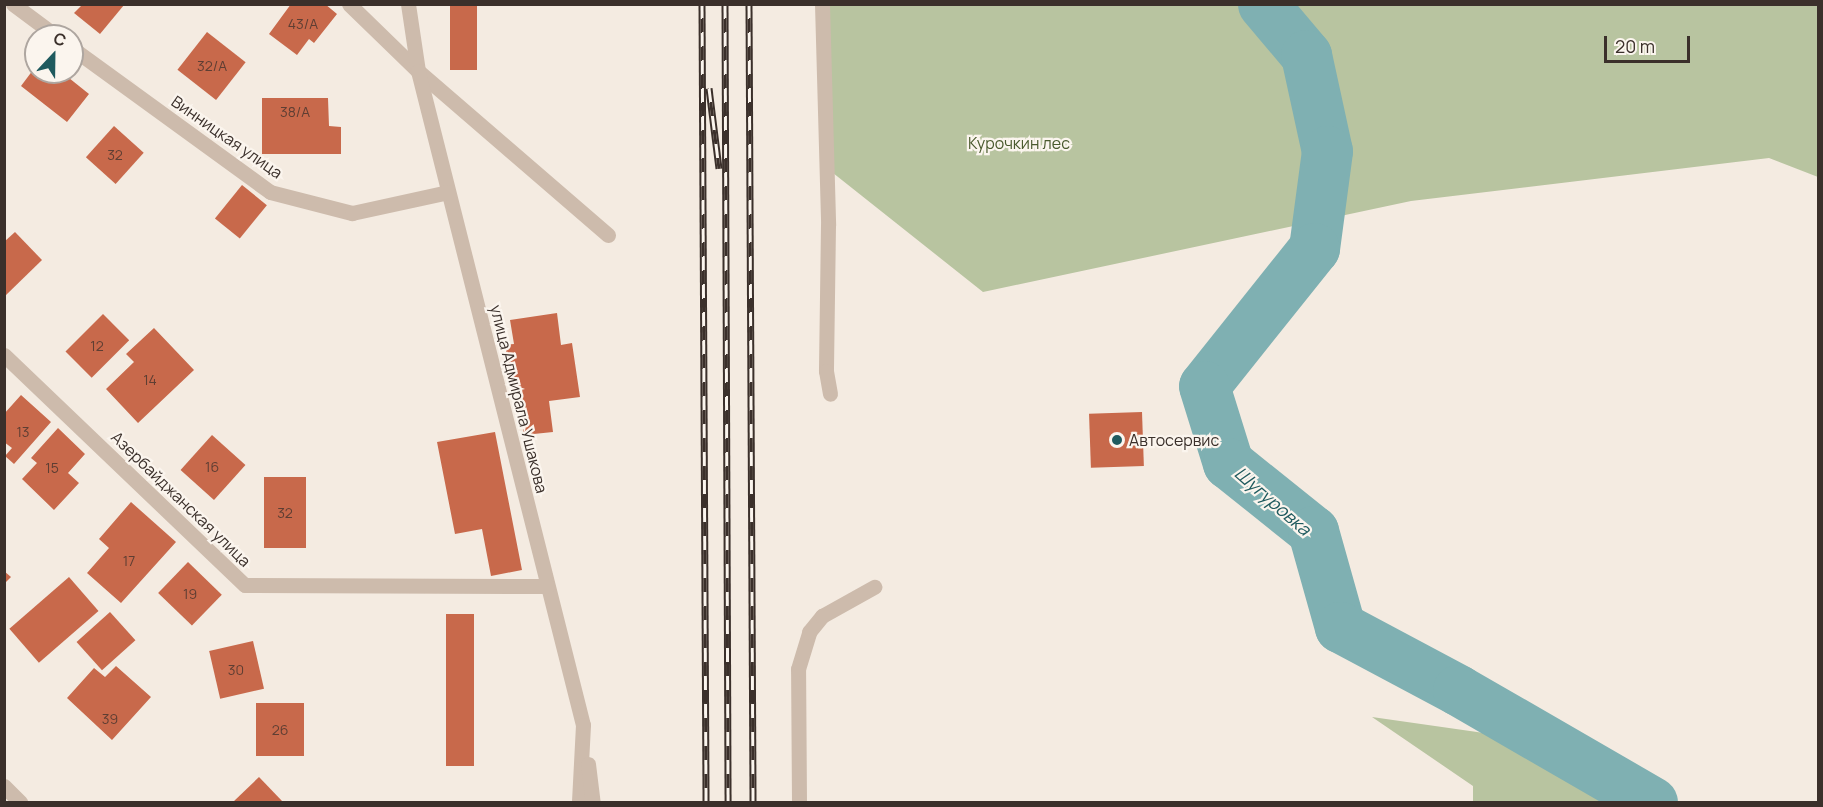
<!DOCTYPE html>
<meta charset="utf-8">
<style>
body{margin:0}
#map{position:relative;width:1823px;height:807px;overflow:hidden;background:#f4ebe1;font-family:Manrope,sans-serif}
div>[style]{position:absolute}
.green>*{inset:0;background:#b8c4a0}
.river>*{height:51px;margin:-25.5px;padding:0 25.5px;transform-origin:25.5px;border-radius:25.5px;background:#7fb0b2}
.building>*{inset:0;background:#c8694b;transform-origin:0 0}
.service>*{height:15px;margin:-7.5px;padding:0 7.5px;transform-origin:7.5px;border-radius:7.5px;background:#cdbbac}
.minor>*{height:15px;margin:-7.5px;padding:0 7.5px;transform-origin:7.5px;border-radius:7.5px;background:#cdbbac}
.rail>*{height:7px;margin-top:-3.5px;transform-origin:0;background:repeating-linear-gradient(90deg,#fbf5ee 0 14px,#3b302b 0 28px);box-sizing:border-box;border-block:2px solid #3b302b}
.dots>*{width:16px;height:16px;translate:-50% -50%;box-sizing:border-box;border:3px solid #fbf5ee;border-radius:50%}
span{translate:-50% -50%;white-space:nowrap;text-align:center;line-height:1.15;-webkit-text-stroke:4.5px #fbf5ee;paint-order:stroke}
.number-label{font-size:14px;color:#5e3e33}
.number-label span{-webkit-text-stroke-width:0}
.street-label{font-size:16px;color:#3b302b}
.park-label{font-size:16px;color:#4a5a2e}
.poi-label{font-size:16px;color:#3b302b}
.left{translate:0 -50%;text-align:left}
.water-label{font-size:18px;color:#1f5a5e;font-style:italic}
.frame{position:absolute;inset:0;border:6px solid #3b302b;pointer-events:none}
.north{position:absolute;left:24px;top:24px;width:60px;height:60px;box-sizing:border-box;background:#fbf5ee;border:2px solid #aea6a0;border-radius:50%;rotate:22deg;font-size:16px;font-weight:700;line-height:24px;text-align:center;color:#3b302b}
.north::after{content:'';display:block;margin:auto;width:21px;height:27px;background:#1f5a5e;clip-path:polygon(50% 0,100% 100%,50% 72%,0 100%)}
.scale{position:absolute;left:1604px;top:36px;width:86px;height:27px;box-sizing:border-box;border:3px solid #3b302b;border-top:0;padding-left:8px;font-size:18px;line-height:21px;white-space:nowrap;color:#3b302b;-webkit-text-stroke:4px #fbf5ee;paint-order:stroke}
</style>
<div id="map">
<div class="green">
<div style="clip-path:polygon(828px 5px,1818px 5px,1818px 177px,1769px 158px,1411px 201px,983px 292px,828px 169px)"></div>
<div style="clip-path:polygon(1372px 717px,1540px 741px,1644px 802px,1473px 802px,1473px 786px)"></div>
</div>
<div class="river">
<div style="left:1263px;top:4px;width:67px;rotate:49.9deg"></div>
<div style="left:1306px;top:55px;width:98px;rotate:77.7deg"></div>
<div style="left:1327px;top:151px;width:98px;rotate:97.6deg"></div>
<div style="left:1314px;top:248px;width:176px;rotate:128.6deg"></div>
<div style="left:1204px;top:386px;width:81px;rotate:72.7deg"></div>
<div style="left:1228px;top:463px;width:109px;rotate:38.7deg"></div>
<div style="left:1313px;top:531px;width:100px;rotate:74.3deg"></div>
<div style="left:1340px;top:627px;width:134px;rotate:28.1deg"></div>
<div style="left:1458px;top:690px;width:224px;rotate:30deg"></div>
</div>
<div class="building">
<div style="clip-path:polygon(291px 4px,325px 4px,337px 14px,314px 43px,309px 39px,297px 55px,269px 34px)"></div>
<div style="left:450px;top:4px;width:27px;height:66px"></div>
<div style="clip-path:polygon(82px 5px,124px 5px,100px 34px,74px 13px)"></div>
<div style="left:207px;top:32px;width:49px;height:48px;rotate:38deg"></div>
<div style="clip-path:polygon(72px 65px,77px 69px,69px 78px,89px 94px,67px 122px,21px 86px,36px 66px,36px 72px,72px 72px)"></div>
<div style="clip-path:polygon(262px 98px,328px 98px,329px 126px,341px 127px,341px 154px,262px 154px)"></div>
<div style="left:114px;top:126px;width:40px;height:42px;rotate:42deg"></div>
<div style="left:242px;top:185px;width:32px;height:43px;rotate:39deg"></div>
<div style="clip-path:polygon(15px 232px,42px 260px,4px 297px,4px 242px)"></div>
<div style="clip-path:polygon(557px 313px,561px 345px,572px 343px,580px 397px,549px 401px,553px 432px,524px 435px,517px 387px,510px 388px,504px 345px,514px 344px,510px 320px)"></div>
<div style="left:103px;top:314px;width:37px;height:53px;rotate:45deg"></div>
<div style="clip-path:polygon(154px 328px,194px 370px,138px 423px,106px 389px,134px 362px,126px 354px)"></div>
<div style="clip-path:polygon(21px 395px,51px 422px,14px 464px,5px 456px,12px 448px,4px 442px,4px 414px)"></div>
<div style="left:1142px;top:412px;width:54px;height:53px;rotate:88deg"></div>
<div style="clip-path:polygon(58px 428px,85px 454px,68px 473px,79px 483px,54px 510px,22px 479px,37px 463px,31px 458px)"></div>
<div style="clip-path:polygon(495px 432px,522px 570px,491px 576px,482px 529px,455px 534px,437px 442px)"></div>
<div style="left:212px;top:435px;width:45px;height:47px;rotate:42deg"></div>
<div style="left:264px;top:477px;width:42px;height:71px"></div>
<div style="clip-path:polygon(131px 502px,176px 542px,121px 603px,87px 573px,109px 548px,99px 539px)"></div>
<div style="left:188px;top:562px;width:47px;height:43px;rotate:44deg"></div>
<div style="clip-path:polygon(4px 571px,11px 577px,4px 584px)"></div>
<div style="left:69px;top:577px;width:45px;height:79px;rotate:49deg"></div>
<div style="left:110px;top:612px;width:38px;height:45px;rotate:48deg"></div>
<div style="left:446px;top:614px;width:28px;height:152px"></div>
<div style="left:253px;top:641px;width:49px;height:45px;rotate:77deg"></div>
<div style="clip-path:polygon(116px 666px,151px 697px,112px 740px,67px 698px,94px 668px,105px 677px)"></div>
<div style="left:256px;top:703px;width:48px;height:53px"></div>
<div style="clip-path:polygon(259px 777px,283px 802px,233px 802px)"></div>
</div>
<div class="service">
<div style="left:349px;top:4px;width:96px;rotate:44.2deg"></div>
<div style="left:418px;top:71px;width:251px;rotate:40.8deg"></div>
</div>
<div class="minor">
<div style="left:13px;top:4px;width:54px;rotate:36.7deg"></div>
<div style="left:408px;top:4px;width:68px;rotate:81.5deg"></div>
<div style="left:418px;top:71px;width:674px;rotate:75.84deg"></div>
<div style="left:583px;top:725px;width:77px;rotate:93deg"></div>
<div style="left:822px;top:4px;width:221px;rotate:88.4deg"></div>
<div style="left:828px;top:225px;width:146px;rotate:90.8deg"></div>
<div style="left:826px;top:371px;width:23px;rotate:80deg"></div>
<div style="left:72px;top:48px;width:245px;rotate:36deg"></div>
<div style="left:270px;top:192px;width:85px;rotate:14.4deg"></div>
<div style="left:352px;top:213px;width:98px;rotate:-12.3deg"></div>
<div style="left:4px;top:355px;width:333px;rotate:43.7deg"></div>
<div style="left:245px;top:585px;width:302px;rotate:0.2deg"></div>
<div style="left:588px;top:764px;width:38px;rotate:83deg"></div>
<div style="left:4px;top:786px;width:23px;rotate:45deg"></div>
<div style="left:799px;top:802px;width:133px;rotate:-90.4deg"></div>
<div style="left:798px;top:669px;width:39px;rotate:-73deg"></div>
<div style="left:809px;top:632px;width:21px;rotate:-51deg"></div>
<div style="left:822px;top:616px;width:60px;rotate:-29.1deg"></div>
</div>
<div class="rail">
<div style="left:702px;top:4px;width:798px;rotate:89.71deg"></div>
<div style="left:725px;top:4px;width:798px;rotate:89.78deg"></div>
<div style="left:749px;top:4px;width:798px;rotate:89.71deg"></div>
<div style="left:709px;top:88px;width:81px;rotate:82.9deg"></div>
</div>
<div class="dots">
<div style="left:1117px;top:440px;background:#1f5a5e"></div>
</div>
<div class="number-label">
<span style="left:303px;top:24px">43/А</span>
<span style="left:212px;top:66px">32/А</span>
<span style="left:295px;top:112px">38/А</span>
<span style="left:115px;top:155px">32</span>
<span style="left:97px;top:346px">12</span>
<span style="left:150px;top:380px">14</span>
<span style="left:23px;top:432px">13</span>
<span style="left:212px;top:467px">16</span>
<span style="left:52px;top:468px">15</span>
<span style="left:285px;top:513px">32</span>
<span style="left:129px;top:561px">17</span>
<span style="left:190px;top:594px">19</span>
<span style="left:236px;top:670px">30</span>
<span style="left:110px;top:719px">39</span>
<span style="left:280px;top:730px">26</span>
</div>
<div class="street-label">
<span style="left:227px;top:137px;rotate:35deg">Винницкая улица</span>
<span style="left:519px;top:399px;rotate:76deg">улица Адмирала Ушакова</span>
<span style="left:181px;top:499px;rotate:44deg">Азербайджанская улица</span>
</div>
<div class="park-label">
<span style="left:1019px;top:143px">Курочкин лес</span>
</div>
<div class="poi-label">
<span class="left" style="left:1129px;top:440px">Автосервис</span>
</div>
<div class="water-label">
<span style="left:1273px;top:501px;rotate:41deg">Шугуровка</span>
</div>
<div class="frame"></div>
<div class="north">С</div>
<div class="scale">20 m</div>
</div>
